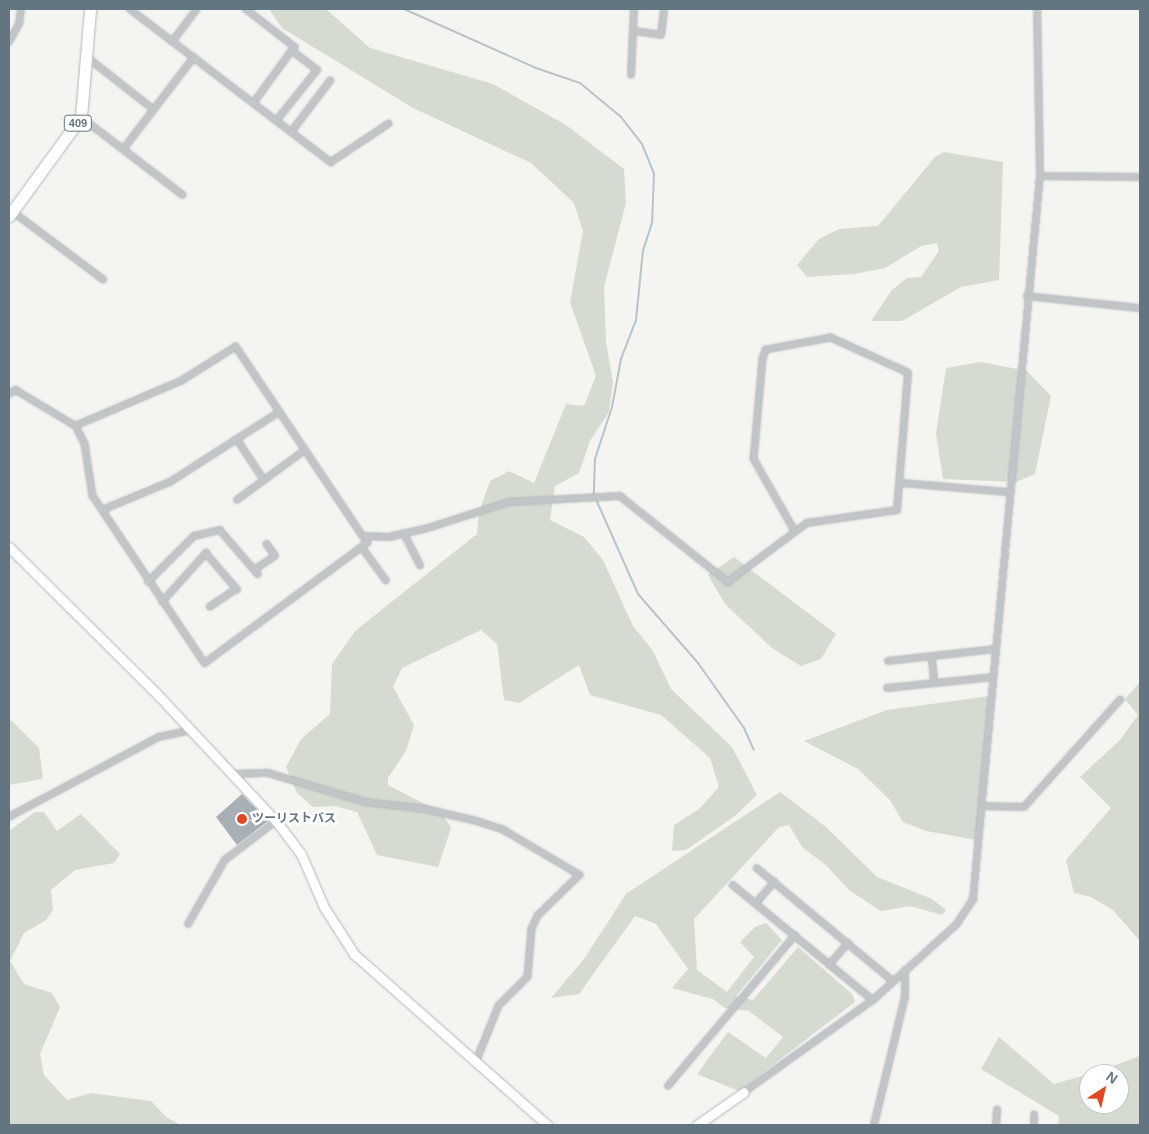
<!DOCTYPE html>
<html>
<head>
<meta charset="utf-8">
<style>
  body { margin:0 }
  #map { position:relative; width:1149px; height:1134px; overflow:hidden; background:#f4f4f0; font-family:Helvetica,"Noto Sans JP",sans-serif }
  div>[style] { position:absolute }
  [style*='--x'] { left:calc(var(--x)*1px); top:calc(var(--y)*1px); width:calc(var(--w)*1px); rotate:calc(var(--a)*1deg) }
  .green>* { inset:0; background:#d5dbd1 }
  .stream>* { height:2px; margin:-1px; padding:0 1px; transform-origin:1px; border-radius:1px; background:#b6c4c7 }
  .building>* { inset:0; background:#a8b0b5 }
  .roads { filter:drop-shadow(0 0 1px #b1b7bb) drop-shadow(0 0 1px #b1b7bb) }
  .street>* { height:5.5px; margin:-2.75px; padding:0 2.75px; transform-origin:2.75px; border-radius:2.75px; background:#c1c5c8 }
  .secondary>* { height:9px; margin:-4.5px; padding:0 4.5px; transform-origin:4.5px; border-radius:4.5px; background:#fff }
  .highway>* { height:11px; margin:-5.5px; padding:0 5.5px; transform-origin:5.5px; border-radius:5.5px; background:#fff }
  .dots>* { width:14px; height:14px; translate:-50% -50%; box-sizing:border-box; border:2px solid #fff; border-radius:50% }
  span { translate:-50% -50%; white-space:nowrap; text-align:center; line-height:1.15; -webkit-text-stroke:5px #fff; paint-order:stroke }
  .shield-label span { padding:1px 4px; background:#fff; border:1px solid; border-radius:4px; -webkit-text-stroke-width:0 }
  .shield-label { font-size:11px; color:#637581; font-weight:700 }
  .poi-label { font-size:12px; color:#637581; font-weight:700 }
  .left { translate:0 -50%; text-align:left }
  .frame { position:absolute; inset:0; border:10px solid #637581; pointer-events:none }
  .north { position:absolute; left:1079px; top:1064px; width:50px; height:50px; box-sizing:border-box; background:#fff; border:1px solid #c1c8cd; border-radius:50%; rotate:35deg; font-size:14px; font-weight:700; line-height:20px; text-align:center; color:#637581 }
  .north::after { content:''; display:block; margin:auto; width:18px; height:22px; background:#e14723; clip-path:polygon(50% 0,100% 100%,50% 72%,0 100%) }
</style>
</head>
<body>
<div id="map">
  <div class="green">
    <div style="clip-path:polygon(269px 9px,326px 9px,370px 48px,493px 84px,566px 125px,624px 169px,626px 203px,604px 287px,606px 342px,613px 382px,609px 412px,590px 441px,579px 473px,555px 486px,550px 520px,584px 537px,603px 560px,633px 626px,653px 651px,671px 689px,732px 747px,757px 795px,735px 816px,686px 850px,672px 851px,674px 825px,699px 809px,719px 787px,710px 758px,661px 715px,590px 695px,579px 665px,519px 703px,504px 700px,497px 644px,481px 630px,402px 668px,393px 687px,414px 725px,406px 751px,388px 778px,388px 785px,442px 813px,451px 828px,438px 867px,377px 855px,357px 812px,335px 806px,313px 807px,297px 793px,286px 767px,301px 739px,330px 714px,332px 664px,355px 631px,477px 534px,479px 512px,490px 481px,509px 471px,534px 483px,566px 404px,584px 406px,596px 376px,570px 302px,583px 231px,574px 203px,531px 163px,413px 108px,282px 28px)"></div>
    <div style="clip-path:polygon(944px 152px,1003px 162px,999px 280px,961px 287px,902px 321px,871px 321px,892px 290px,907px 278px,921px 277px,939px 251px,937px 243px,921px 246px,885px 268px,854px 274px,807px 277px,797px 265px,819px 239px,839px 229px,878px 226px,935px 157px)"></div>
    <div style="clip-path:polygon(981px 362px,1027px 371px,1051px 396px,1035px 474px,1016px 482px,943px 479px,936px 433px,946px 368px)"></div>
    <div style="clip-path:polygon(734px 557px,836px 634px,821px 659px,801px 666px,773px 649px,725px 604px,708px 575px)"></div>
    <div style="clip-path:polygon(1140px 682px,1140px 941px,1113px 910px,1091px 897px,1074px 893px,1066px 860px,1111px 808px,1080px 777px,1120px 740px,1138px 715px,1125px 699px)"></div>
    <div style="clip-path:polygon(990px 696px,977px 840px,926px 831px,903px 822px,890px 800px,858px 769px,804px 741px,887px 710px)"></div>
    <div style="clip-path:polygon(9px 718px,39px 748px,43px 779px,9px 785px)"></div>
    <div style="clip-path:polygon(780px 792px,826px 827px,877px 877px,932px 899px,946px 910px,942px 915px,910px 906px,881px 911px,850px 891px,827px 866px,802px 847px,789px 825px,779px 827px,694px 919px,697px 970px,727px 992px,754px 957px,740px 942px,755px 927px,766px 923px,782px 940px,736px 996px,753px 1000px,798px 947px,852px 994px,855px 1002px,739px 1091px,697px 1074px,728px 1032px,766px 1058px,783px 1037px,749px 1011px,725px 1008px,713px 999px,672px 988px,688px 969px,656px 924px,635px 916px,579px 994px,551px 998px,584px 959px,626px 894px)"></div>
    <div style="clip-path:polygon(35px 812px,44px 812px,57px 831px,81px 814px,120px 854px,114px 863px,75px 870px,51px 890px,53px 910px,46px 920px,24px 933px,10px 961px,24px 984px,52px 993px,60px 1007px,40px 1054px,44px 1075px,67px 1100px,91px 1093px,151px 1101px,166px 1117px,181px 1125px,12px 1125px,9px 1122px,9px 831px)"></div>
    <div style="clip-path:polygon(999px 1037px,1054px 1084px,1089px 1074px,1089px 1104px,1119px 1104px,1119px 1074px,1091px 1074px,1140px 1056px,1140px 1125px,1058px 1125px,1059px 1116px,981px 1069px)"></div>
  </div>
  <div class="stream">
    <div style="--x:404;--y:9;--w:145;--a:24.1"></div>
    <div style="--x:536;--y:68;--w:46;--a:18.8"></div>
    <div style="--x:580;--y:83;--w:53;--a:39.7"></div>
    <div style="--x:621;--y:117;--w:34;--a:52"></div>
    <div style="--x:642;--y:144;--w:32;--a:68"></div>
    <div style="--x:654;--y:174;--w:49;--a:92.3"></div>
    <div style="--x:652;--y:223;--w:28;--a:108"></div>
    <div style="--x:643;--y:250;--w:70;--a:95.7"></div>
    <div style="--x:636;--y:320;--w:42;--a:111"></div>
    <div style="--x:621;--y:359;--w:49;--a:100.6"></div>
    <div style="--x:612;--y:407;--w:55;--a:108.1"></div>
    <div style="--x:595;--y:459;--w:36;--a:92"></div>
    <div style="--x:594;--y:495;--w:108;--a:66"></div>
    <div style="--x:638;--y:594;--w:91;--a:49"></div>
    <div style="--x:698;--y:663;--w:80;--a:54.7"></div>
    <div style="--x:744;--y:728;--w:24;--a:66"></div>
  </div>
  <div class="building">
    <div style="clip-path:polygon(242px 794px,268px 821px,237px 845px,216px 817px)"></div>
  </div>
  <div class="roads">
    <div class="street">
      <div style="--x:130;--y:9;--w:253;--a:37.3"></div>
      <div style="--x:331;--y:162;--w:69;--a:-33.7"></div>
      <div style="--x:246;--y:9;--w:62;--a:37.8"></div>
      <div style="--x:295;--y:47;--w:69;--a:126.2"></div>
      <div style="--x:634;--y:31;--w:27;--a:8"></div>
      <div style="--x:661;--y:35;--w:26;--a:-83"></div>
      <div style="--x:9;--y:42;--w:21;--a:-61"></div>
      <div style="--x:19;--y:24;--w:15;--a:-82"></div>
      <div style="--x:172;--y:42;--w:41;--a:-52.9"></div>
      <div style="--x:87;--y:57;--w:84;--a:38.2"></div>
      <div style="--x:631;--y:75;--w:66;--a:-87.4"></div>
      <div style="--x:81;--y:117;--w:128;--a:37.4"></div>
      <div style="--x:277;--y:120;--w:64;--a:-51.3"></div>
      <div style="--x:317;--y:70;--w:31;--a:-143"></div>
      <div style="--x:292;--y:131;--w:63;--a:-52.8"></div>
      <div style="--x:125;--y:147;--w:113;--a:-52.5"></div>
      <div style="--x:1040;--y:176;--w:100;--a:0.6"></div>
      <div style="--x:12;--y:211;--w:114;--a:36.8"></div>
      <div style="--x:1027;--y:296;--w:114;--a:6.1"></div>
      <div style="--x:9;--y:394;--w:8;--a:-30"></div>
      <div style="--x:16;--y:390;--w:70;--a:31"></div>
      <div style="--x:76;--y:426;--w:20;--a:63"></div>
      <div style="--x:85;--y:444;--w:53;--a:81.3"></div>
      <div style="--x:93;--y:496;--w:201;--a:56.2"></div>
      <div style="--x:205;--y:663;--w:202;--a:-36.5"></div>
      <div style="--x:367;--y:543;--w:236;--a:-123.8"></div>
      <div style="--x:236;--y:347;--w:64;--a:147.8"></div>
      <div style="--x:182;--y:381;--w:115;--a:157"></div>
      <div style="--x:237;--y:439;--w:49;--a:56.6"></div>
      <div style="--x:902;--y:483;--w:106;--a:4.9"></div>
      <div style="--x:237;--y:500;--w:84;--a:-36.3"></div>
      <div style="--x:102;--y:510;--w:74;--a:-22.4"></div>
      <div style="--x:170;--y:482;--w:130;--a:-32.7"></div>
      <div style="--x:404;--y:533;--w:36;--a:63"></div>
      <div style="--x:363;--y:536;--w:26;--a:2"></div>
      <div style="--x:389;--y:537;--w:37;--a:-13"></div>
      <div style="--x:425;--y:529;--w:88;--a:-17.8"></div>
      <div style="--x:509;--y:502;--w:111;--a:-3.1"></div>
      <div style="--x:620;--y:496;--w:138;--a:38.5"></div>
      <div style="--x:728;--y:582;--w:99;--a:-36.8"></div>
      <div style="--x:807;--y:523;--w:91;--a:-8.2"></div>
      <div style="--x:897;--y:510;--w:137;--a:-85.4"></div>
      <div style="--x:908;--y:373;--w:85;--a:-155.6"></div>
      <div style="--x:831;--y:338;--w:66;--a:169.5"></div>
      <div style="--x:766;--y:350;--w:9;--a:108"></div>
      <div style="--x:763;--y:359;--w:100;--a:95.1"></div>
      <div style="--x:754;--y:459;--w:83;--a:60.3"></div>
      <div style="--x:362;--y:547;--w:41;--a:54"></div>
      <div style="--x:254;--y:570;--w:25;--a:-34"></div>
      <div style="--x:275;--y:556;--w:14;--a:-126"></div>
      <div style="--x:148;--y:582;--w:65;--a:-45"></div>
      <div style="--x:194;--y:536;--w:27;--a:-13"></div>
      <div style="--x:220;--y:530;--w:58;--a:49.2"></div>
      <div style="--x:162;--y:602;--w:66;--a:-48.1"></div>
      <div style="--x:206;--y:553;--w:48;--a:49.3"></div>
      <div style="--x:237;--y:589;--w:32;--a:146"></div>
      <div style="--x:932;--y:656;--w:27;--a:84"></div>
      <div style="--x:888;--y:661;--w:108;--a:-6.4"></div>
      <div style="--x:887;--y:688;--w:107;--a:-5.9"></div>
      <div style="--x:234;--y:774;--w:34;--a:-2"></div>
      <div style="--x:268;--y:773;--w:101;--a:16.6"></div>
      <div style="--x:365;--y:802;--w:61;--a:6.5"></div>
      <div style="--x:426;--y:809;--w:52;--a:13.2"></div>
      <div style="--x:477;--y:821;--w:28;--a:18"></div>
      <div style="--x:504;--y:830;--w:88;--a:30.6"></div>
      <div style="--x:580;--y:875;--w:59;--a:135.7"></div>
      <div style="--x:538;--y:916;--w:14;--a:115"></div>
      <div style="--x:532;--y:929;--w:48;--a:94.8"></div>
      <div style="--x:528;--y:977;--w:41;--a:135"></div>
      <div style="--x:499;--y:1006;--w:61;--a:112"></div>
      <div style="--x:982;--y:806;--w:42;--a:1.4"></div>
      <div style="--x:1024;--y:807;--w:144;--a:-48.1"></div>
      <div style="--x:9;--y:817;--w:170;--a:-28.1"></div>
      <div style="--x:159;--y:737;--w:34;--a:-12"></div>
      <div style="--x:757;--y:868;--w:177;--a:39.7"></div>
      <div style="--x:733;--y:885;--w:181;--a:39.4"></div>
      <div style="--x:756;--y:903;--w:28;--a:-49"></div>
      <div style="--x:188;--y:924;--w:74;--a:-60"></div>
      <div style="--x:225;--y:860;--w:64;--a:-37.4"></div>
      <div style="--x:829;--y:965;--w:29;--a:-49"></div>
      <div style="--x:668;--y:1086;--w:197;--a:-49.9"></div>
      <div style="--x:744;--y:1092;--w:158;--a:-35.5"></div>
      <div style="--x:873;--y:1000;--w:113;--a:-42.1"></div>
      <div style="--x:957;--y:924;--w:30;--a:-57"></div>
      <div style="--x:973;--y:899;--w:726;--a:-84.71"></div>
      <div style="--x:1040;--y:176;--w:167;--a:-91"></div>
      <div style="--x:874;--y:1125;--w:132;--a:-76.4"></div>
      <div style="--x:905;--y:997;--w:26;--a:-90"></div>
      <div style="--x:996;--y:1125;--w:15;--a:-86"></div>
      <div style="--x:1034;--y:1125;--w:10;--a:-90"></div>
    </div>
    <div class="secondary">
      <div style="--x:9;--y:547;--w:210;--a:44.8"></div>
      <div style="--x:158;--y:695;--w:173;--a:46.9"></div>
      <div style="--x:276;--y:821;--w:41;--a:52.9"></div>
      <div style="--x:301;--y:854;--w:58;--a:66.5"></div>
      <div style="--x:324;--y:907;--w:56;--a:57.4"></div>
      <div style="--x:354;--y:954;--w:258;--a:41.5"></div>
      <div style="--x:697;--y:1125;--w:57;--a:-35.1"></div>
    </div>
    <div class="highway">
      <div style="--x:9;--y:216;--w:122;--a:-54"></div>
      <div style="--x:81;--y:117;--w:108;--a:-85.2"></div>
    </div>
  </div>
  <div class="dots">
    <div style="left:242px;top:819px;background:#e14723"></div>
  </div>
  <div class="shield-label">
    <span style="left:78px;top:123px">409</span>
  </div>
  <div class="poi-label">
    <span class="left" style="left:252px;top:819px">ツーリストバス</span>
  </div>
  <div class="frame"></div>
  <div class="north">N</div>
</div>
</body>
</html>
